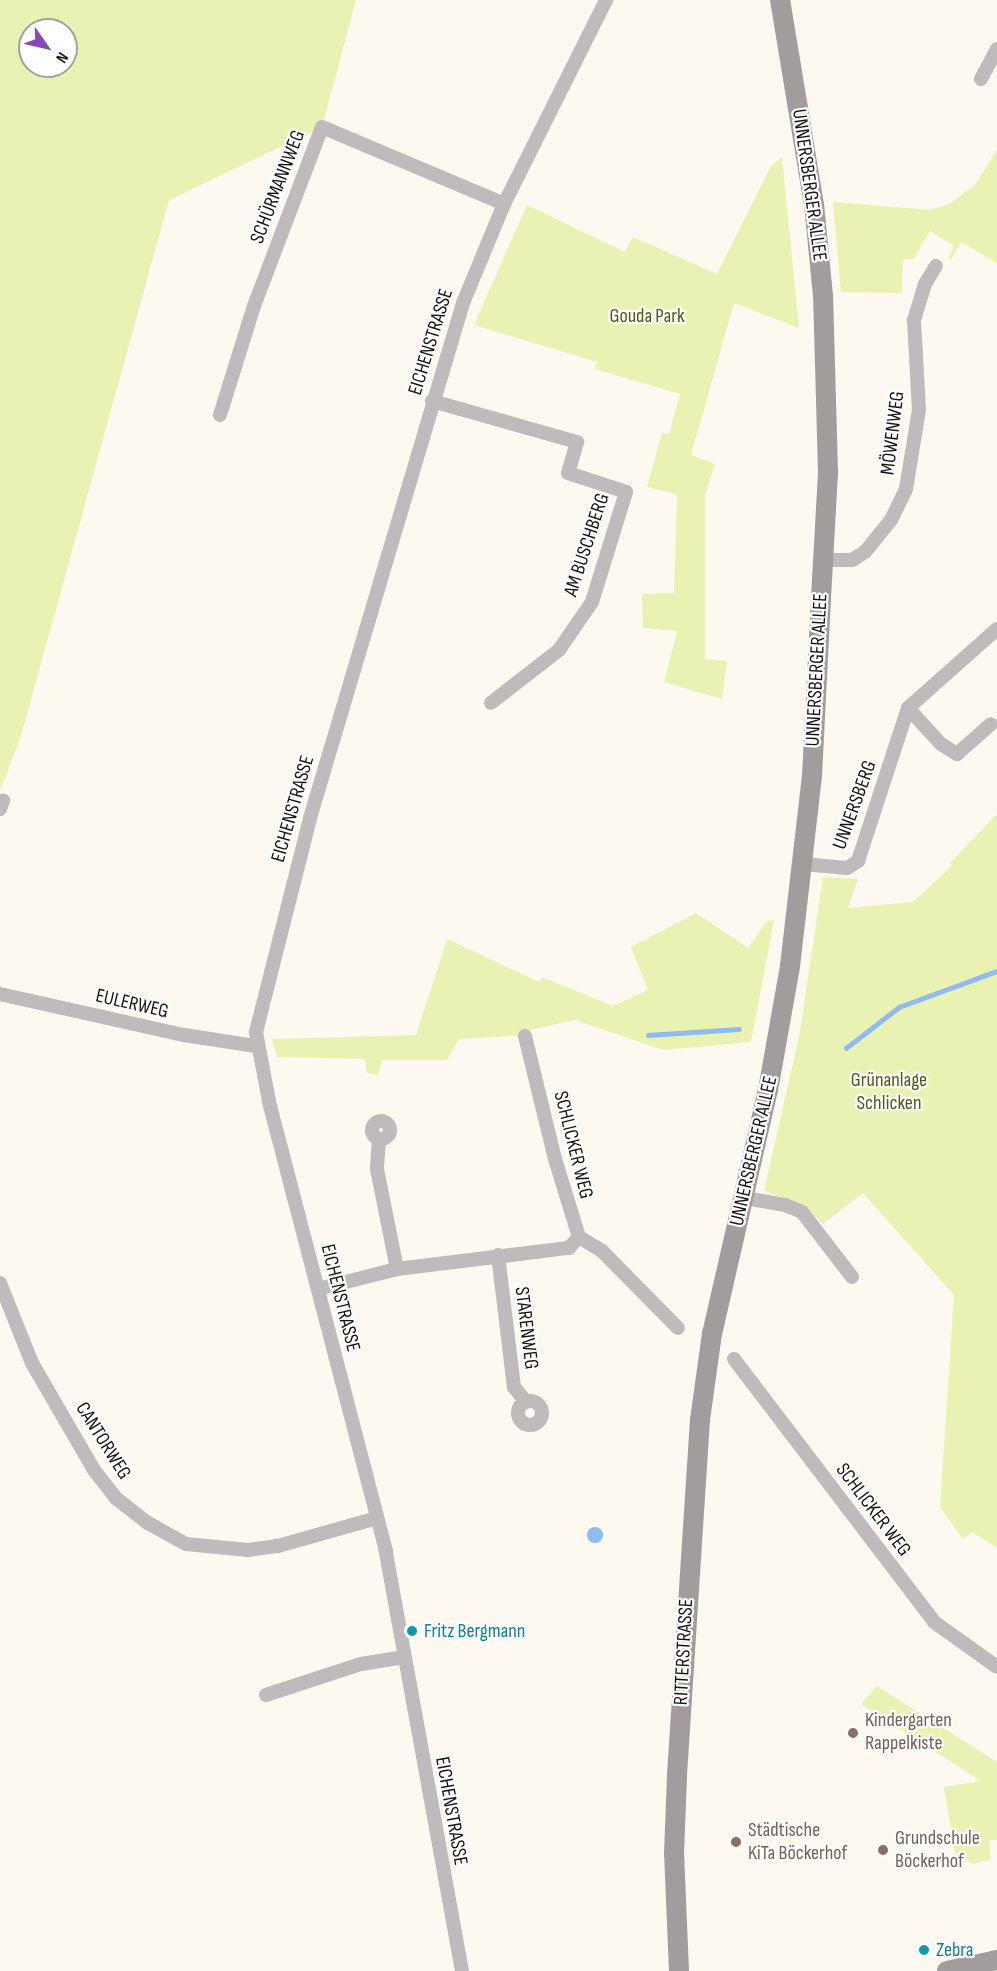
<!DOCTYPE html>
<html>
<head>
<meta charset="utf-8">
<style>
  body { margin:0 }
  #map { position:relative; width:997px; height:1971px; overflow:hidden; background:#fdf8f0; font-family:"Sofia Sans Condensed",sans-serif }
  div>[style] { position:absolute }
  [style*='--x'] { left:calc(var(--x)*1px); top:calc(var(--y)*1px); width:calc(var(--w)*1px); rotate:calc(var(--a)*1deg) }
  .green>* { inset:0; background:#eaf2b3 }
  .water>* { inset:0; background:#90baf2 }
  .round { border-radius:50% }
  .stream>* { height:4.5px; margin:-2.25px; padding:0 2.25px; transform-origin:2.25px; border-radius:2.25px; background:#90baf2 }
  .minor>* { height:14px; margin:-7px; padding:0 7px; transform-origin:7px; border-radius:7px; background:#bfbabb }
  .minor>.ring { margin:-7px; padding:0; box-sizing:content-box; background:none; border:14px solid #bfbabb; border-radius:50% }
  .secondary>* { height:20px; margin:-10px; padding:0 10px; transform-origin:10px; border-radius:10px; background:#a29c9d }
  .dots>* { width:16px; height:16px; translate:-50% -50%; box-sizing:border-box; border:3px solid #fff; border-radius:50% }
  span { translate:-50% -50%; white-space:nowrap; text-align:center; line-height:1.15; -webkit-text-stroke:4.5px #fff; paint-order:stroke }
  .street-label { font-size:20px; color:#141310 }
  .park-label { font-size:20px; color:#515714 }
  .culture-label { font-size:20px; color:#0d838f }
  .left { translate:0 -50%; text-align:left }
  .education-label { font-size:20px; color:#785e54 }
  .north { position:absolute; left:18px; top:18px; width:60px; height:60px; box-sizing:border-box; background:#fff; border:2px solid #a1a19f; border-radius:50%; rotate:124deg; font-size:16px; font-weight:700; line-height:24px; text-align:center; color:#141310 }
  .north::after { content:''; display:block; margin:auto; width:21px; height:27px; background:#8a46ba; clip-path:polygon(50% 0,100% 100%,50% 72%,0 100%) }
</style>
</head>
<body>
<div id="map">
  <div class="green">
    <div style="clip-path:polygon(evenodd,0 0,356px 0,322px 127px,169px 200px,21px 736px,0 791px,0 0,30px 30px,66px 30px,66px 66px,30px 66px,30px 30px)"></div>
    <div style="clip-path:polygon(997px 150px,997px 263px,961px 242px,951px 260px,948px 258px,954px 246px,930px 231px,914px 259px,903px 259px,902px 293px,841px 292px,833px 202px,931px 210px,949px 204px,974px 186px)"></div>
    <div style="clip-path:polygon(782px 157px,799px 328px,734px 303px,691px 455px,715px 464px,705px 495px,705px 659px,727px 661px,722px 699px,664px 682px,677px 631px,643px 628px,642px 594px,674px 593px,677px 494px,647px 487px,662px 433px,669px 434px,680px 394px,595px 369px,597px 362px,474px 325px,527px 205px,625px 252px,633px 237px,717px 274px,771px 166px)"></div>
    <div style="clip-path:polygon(997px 814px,997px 1548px,972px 1532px,963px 1539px,940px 1507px,954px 1295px,863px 1193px,823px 1224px,805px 1205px,764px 1191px,800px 1032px,823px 877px,858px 879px,848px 908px,913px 902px,952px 866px,950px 863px)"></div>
    <div style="clip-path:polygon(696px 913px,748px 948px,766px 922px,774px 920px,751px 1042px,663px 1050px,575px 1020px,530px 1030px,531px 1035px,459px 1039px,447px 1060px,382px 1060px,378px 1075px,367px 1073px,365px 1059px,277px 1057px,272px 1039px,416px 1035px,447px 939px,539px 982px,542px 977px,613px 1006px,648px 990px,631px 947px)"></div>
    <div style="clip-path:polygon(877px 1686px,997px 1762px,997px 1840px,989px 1840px,991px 1860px,973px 1864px,955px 1853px,944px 1787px,981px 1781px,861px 1704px)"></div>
  </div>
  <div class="water">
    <div class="round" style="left:587px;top:1527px;width:16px;height:16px"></div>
  </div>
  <div class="stream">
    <div style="--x:648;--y:1035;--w:91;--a:-3.8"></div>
    <div style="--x:846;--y:1048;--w:67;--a:-37.7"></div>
    <div style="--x:899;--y:1007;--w:104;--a:-20.2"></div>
  </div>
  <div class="minor">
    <div style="--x:981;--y:79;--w:34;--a:-62"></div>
    <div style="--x:432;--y:401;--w:151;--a:15.8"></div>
    <div style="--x:577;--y:442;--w:32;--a:106"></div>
    <div style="--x:568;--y:473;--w:61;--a:18.1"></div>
    <div style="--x:626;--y:492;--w:115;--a:107.2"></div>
    <div style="--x:592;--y:602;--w:58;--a:124.5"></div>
    <div style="--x:559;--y:650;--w:86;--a:142.1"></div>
    <div style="--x:220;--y:415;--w:114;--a:-72.7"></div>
    <div style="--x:254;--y:306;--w:191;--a:-69.2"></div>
    <div style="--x:322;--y:127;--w:198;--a:22.9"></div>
    <div style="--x:822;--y:560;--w:30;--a:0"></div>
    <div style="--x:852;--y:560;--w:15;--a:-32"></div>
    <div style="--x:865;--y:552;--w:41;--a:-50.9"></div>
    <div style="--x:891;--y:520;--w:34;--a:-64"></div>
    <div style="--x:906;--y:489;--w:80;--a:-80.7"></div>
    <div style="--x:919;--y:410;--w:90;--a:-93.2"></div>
    <div style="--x:914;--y:320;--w:38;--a:-73"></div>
    <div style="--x:925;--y:284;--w:21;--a:-59"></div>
    <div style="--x:908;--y:708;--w:49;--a:47.5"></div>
    <div style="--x:941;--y:744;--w:19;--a:32"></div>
    <div style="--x:957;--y:754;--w:45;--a:-41.4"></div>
    <div style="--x:0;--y:809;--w:9;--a:-69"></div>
    <div style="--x:803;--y:864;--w:44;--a:5.2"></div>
    <div style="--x:847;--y:868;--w:13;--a:-32"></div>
    <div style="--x:858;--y:861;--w:161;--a:-71.9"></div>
    <div style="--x:908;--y:708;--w:119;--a:-41.6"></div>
    <div style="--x:0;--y:994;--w:189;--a:12.6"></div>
    <div style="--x:184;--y:1035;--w:73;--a:8.7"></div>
    <div style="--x:525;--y:1036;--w:127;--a:76.3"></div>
    <div style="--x:555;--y:1159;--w:82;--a:72.9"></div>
    <div style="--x:579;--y:1237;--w:27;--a:31"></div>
    <div style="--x:602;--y:1251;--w:108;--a:45.4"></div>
    <div class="ring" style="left:372px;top:1121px;width:4px;height:4px"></div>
    <div style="--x:379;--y:1139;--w:30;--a:94"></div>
    <div style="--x:377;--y:1169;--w:102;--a:78.7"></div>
    <div style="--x:745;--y:1198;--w:41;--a:9.9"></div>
    <div style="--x:785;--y:1205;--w:18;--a:22"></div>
    <div style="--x:802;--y:1212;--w:82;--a:52.4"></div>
    <div style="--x:498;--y:1255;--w:133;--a:83.1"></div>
    <div style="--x:514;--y:1387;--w:19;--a:51"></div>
    <div style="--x:0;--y:1283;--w:86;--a:68.2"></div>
    <div style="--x:32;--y:1363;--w:124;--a:59.9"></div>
    <div style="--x:94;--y:1470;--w:37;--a:52"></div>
    <div style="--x:117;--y:1499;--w:39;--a:38"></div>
    <div style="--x:148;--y:1523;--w:43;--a:28.9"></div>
    <div style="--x:186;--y:1544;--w:62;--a:5.5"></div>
    <div style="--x:248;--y:1550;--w:30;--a:-8"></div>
    <div style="--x:278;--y:1546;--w:103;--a:-15.8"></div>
    <div style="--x:318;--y:1289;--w:81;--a:-14.2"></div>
    <div style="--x:397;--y:1269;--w:173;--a:-7"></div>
    <div style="--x:569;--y:1248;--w:15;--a:-48"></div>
    <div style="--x:734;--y:1359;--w:330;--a:52.7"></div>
    <div style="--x:934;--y:1622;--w:77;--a:35.5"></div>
    <div class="ring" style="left:518px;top:1401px;width:10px;height:10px"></div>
    <div style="--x:266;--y:1695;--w:100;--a:-18.1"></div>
    <div style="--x:361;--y:1664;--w:44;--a:-9.2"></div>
    <div style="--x:462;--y:1971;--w:427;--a:-100.3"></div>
    <div style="--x:386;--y:1551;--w:465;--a:-104.6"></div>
    <div style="--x:269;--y:1101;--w:70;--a:-100.7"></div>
    <div style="--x:256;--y:1032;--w:221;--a:-75.8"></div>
    <div style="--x:310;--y:818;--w:537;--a:-73.45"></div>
    <div style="--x:463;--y:303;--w:107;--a:-67.5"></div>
    <div style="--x:504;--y:204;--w:228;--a:-63.4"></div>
  </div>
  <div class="secondary">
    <div style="--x:679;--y:1971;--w:117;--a:-92.4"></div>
    <div style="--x:674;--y:1854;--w:79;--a:-87.8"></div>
    <div style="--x:677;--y:1775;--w:356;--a:-86.3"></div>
    <div style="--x:700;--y:1420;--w:87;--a:-82.1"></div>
    <div style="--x:712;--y:1334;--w:250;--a:-77.1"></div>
    <div style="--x:768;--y:1090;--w:126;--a:-79.9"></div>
    <div style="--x:790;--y:966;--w:191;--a:-83.4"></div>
    <div style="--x:812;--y:776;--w:178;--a:-87.1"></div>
    <div style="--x:821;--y:598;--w:126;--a:-86.8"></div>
    <div style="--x:828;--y:472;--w:176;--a:-91.6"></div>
    <div style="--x:823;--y:296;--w:91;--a:-95.6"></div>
    <div style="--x:814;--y:205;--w:208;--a:-99.4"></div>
    <div style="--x:947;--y:1971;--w:51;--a:-12.4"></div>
  </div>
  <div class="dots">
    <div style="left:412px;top:1631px;background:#0f9aa8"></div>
    <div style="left:853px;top:1733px;background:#8d6e63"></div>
    <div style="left:736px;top:1842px;background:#8d6e63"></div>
    <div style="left:883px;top:1850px;background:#8d6e63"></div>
    <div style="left:924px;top:1950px;background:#0f9aa8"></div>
  </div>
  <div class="street-label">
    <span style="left:809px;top:185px;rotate:82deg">UNNERSBERGER ALLEE</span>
    <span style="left:278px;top:187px;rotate:-69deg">SCHÜRMANNWEG</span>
    <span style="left:431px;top:342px;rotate:-73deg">EICHENSTRASSE</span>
    <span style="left:893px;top:433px;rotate:-83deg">MÖWENWEG</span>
    <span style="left:587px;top:545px;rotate:-72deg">AM BUSCHBERG</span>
    <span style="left:817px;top:670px;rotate:-87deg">UNNERSBERGER ALLEE</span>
    <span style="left:855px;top:805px;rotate:-70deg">UNNERSBERG</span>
    <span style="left:293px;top:809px;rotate:-74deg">EICHENSTRASSE</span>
    <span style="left:132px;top:1004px;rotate:13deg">EULERWEG</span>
    <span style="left:573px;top:1145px;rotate:76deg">SCHLICKER WEG</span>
    <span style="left:754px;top:1151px;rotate:-77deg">UNNERSBERGER ALLEE</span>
    <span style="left:340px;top:1298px;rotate:76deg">EICHENSTRASSE</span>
    <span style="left:526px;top:1328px;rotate:83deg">STARENWEG</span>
    <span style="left:103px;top:1441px;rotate:58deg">CANTORWEG</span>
    <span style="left:873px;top:1510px;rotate:53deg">SCHLICKER WEG</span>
    <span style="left:684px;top:1652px;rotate:-87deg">RITTERSTRASSE</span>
    <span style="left:451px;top:1811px;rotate:80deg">EICHENSTRASSE</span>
  </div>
  <div class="park-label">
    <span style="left:647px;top:316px">Gouda Park</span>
    <span style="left:889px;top:1092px">Grünanlage<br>Schlicken</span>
  </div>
  <div class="culture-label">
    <span class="left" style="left:424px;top:1631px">Fritz Bergmann</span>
    <span class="left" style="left:936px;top:1950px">Zebra</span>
  </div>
  <div class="education-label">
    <span class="left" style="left:865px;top:1732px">Kindergarten<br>Rappelkiste</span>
    <span class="left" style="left:748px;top:1842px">Städtische<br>KiTa Böckerhof</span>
    <span class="left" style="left:895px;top:1850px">Grundschule<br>Böckerhof</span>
  </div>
  <div class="north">N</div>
</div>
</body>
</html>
